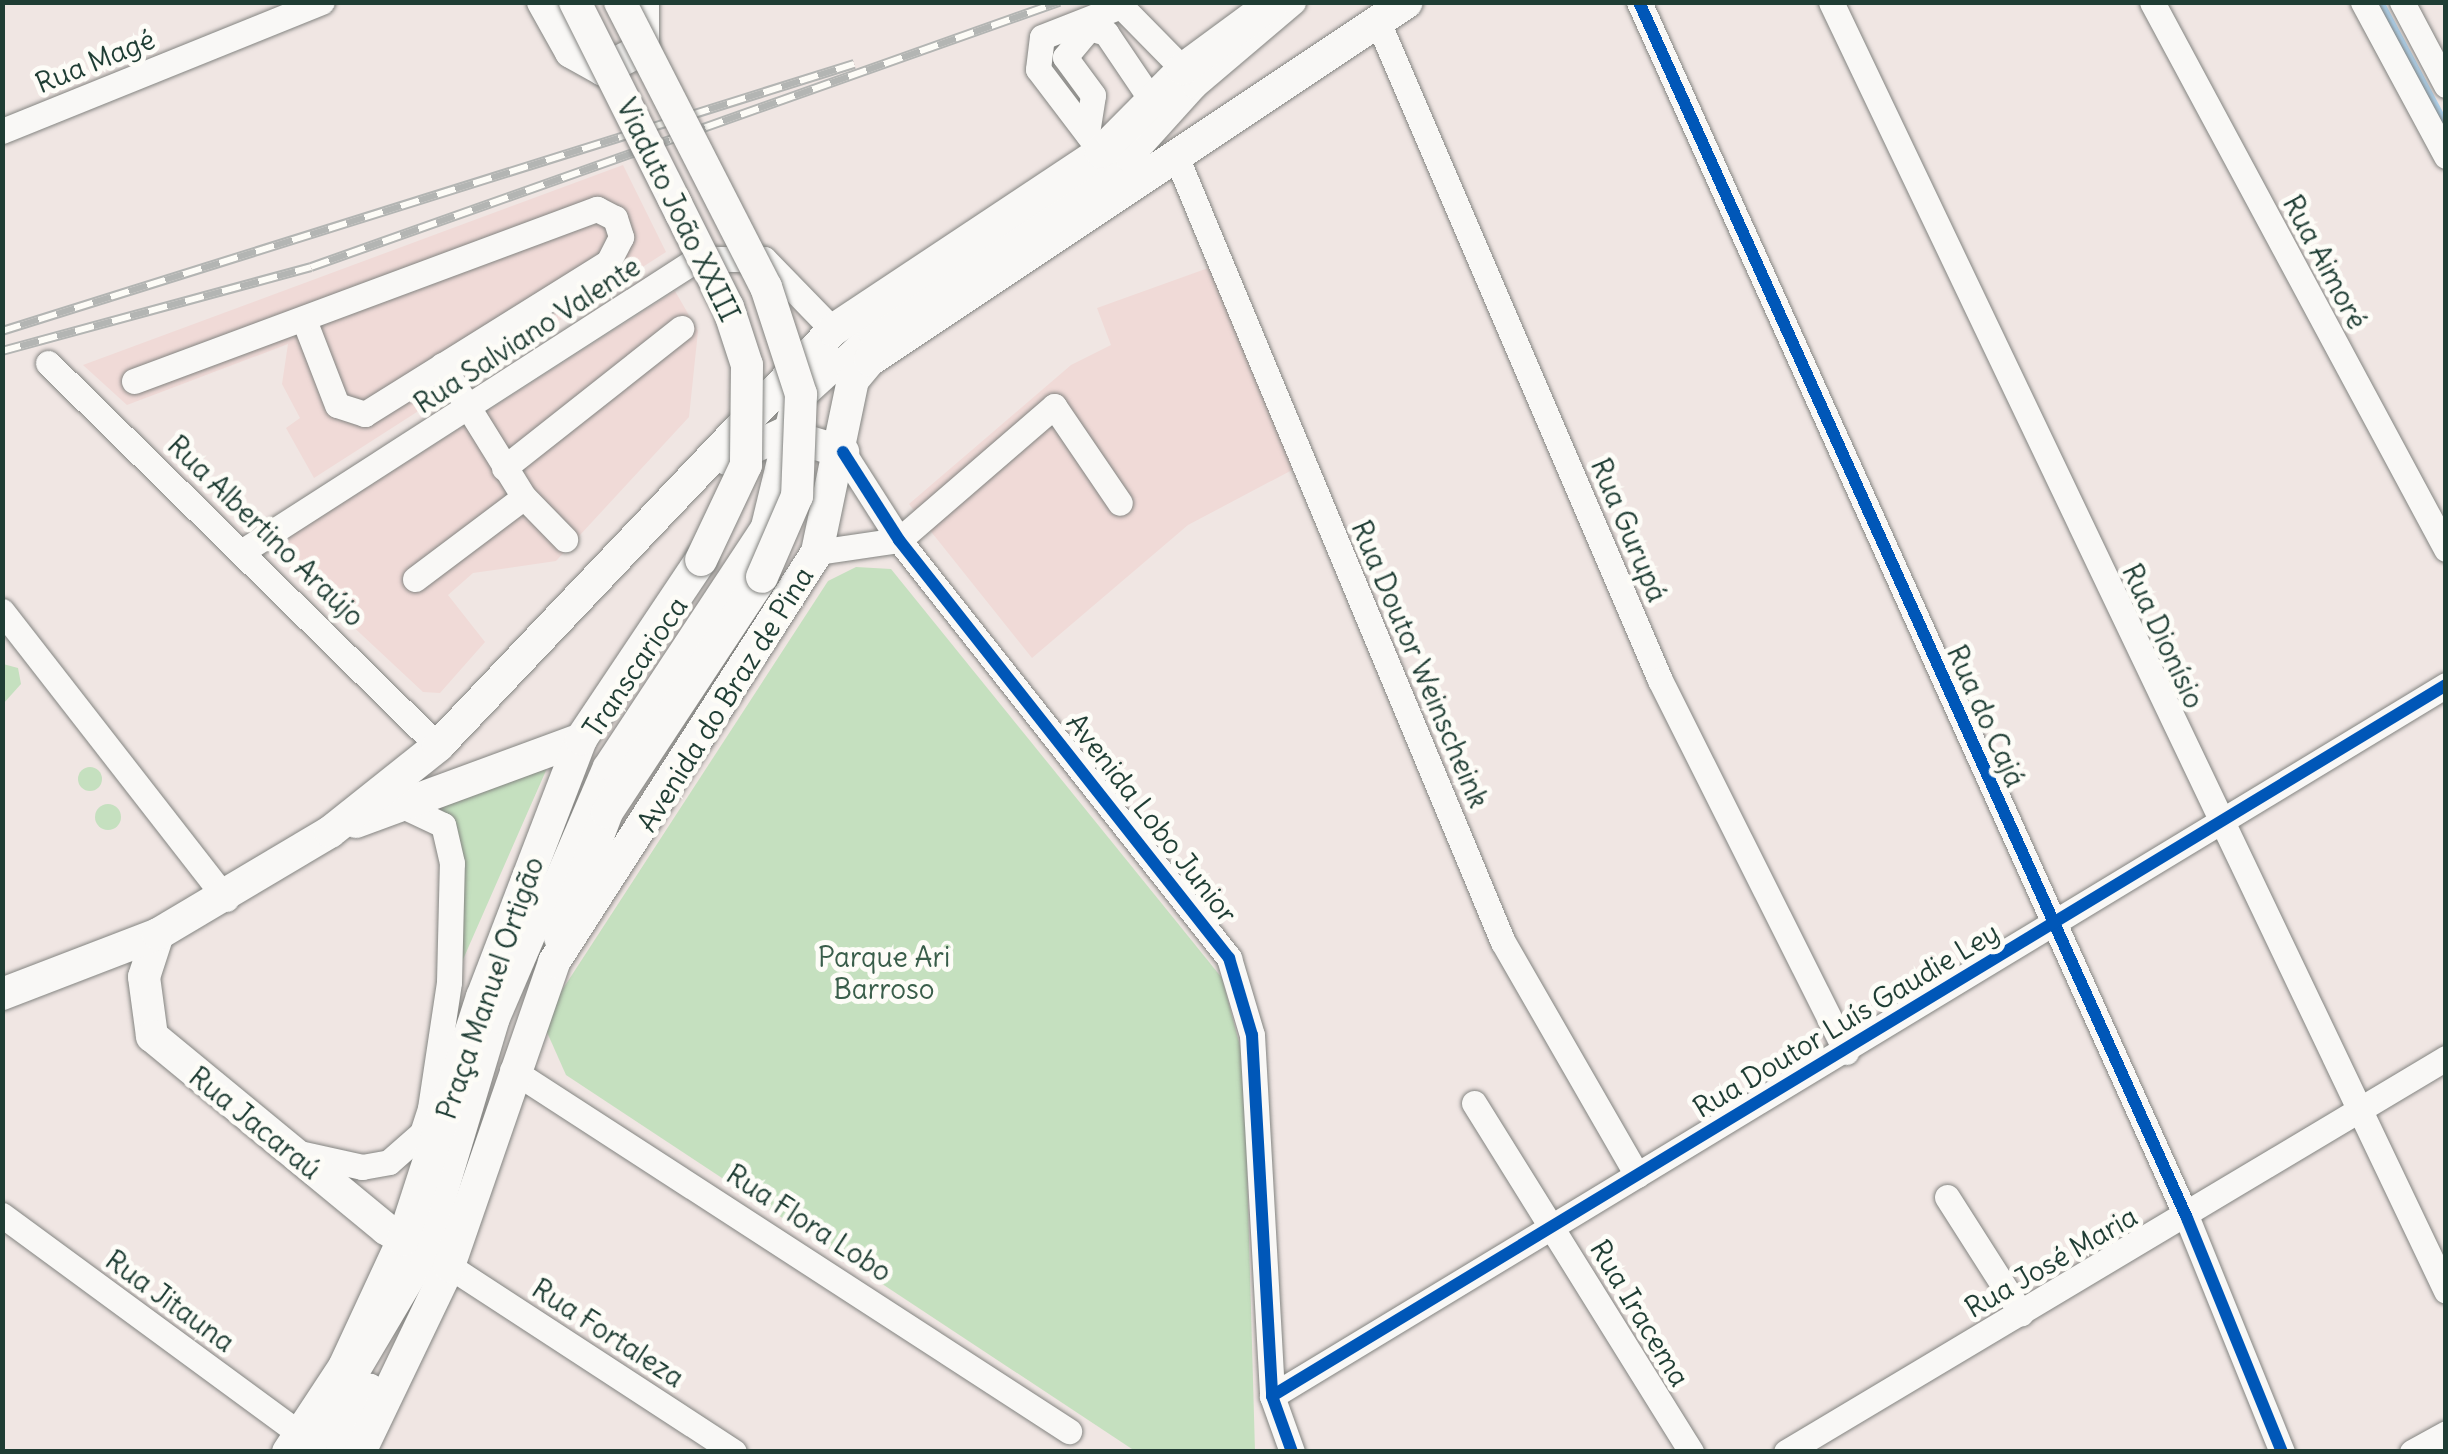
<!DOCTYPE html>
<html>
<head>
<meta charset="utf-8">
<style>
  body { margin:0 }
  #map { position:relative; width:2448px; height:1454px; overflow:hidden; background:#f0e6e3; font-family:Delius,sans-serif }
  div>[style] { position:absolute }
  [style*='--x'] { left:calc(var(--x)*1px); top:calc(var(--y)*1px); width:calc(var(--w)*1px); rotate:calc(var(--a)*1deg) }
  .built>* { inset:0; background:#f0dad7 }
  .green>* { inset:0; background:#c5e0bf }
  .round { border-radius:50% }
  .stream>* { height:6px; margin:-3px; padding:0 3px; transform-origin:3px; border-radius:3px; background:#aed2ed }
  .roads { filter:drop-shadow(0 0 2px #838481) drop-shadow(0 0 2px #838481) }
  .minor>* { height:25px; margin:-12.5px; padding:0 12.5px; transform-origin:12.5px; border-radius:12.5px; background:#f9f8f6 }
  .major>* { height:32px; margin:-16px; padding:0 16px; transform-origin:16px; border-radius:16px; background:#f9f8f6 }
  .rail>* { height:10px; margin-top:-5px; transform-origin:0; background:repeating-linear-gradient(90deg,#fdfcf7 0 19px,#b3b5b3 0 38px); box-sizing:border-box; border-block:2px solid #b3b5b3 }
  .bridges { filter:drop-shadow(0 0 2px #838481) drop-shadow(0 0 2px #838481) }
  .major-bridge>* { height:32px; margin:-16px; padding:0 16px; transform-origin:16px; border-radius:16px; background:#f9f8f6 }
  .cycleway>* { height:12px; margin:-6px; padding:0 6px; transform-origin:6px; border-radius:6px; background:#0057b8 }
  span { translate:-50% -50%; white-space:nowrap; text-align:center; line-height:1.15; -webkit-text-stroke:10px #fdfcf7; paint-order:stroke }
  .street-label { font-size:28px; color:#1f3d34 }
  .park-label { font-size:28px; color:#395d4a }
  .frame { position:absolute; inset:0; border:5px solid #1f3d34; pointer-events:none }
</style>
</head>
<body>
<div id="map">
  <div class="built">
    <div style="clip-path:polygon(623px 165px,666px 252px,314px 478px,286px 428px,300px 418px,282px 384px,288px 344px,127px 405px,83px 365px)"></div>
    <div style="clip-path:polygon(1211px 267px,1294px 469px,1188px 525px,1032px 658px,909px 504px,1071px 365px,1111px 345px,1097px 308px)"></div>
    <div style="clip-path:polygon(675px 291px,698px 331px,689px 417px,556px 561px,473px 573px,448px 595px,485px 642px,440px 693px,423px 692px,285px 563px,289px 537px)"></div>
  </div>
  <div class="green">
    <div style="clip-path:polygon(856px 567px,891px 569px,1222px 978px,1244px 1061px,1255px 1451px,1135px 1451px,566px 1075px,542px 1021px,828px 581px)"></div>
    <div style="clip-path:polygon(3px 664px,18px 668px,21px 684px,3px 704px)"></div>
    <div style="clip-path:polygon(548px 766px,454px 980px,455px 828px,433px 800px)"></div>
    <div class="round" style="left:78px;top:767px;width:24px;height:24px"></div>
    <div class="round" style="left:95px;top:804px;width:26px;height:26px"></div>
  </div>
  <div class="stream">
    <div style="--x:2381;--y:2;--w:138;--a:62"></div>
  </div>
  <div class="roads">
    <div class="minor">
      <div style="--x:1639;--y:2;--w:1334;--a:65.74"></div>
      <div style="--x:2187;--y:1218;--w:253;--a:67.9"></div>
      <div style="--x:1831;--y:2;--w:1428;--a:64.49"></div>
      <div style="--x:2152;--y:2;--w:621;--a:61.74"></div>
      <div style="--x:2363;--y:2;--w:175;--a:61.7"></div>
      <div style="--x:2402;--y:2;--w:94;--a:62.1"></div>
      <div style="--x:1378;--y:22;--w:716;--a:66.8"></div>
      <div style="--x:1660;--y:680;--w:416;--a:63.4"></div>
      <div style="--x:2;--y:131;--w:345;--a:-22"></div>
      <div style="--x:1087;--y:133;--w:38;--a:-81"></div>
      <div style="--x:1093;--y:95;--w:47;--a:-126.4"></div>
      <div style="--x:1065;--y:57;--w:38;--a:-50"></div>
      <div style="--x:1089;--y:28;--w:18;--a:16"></div>
      <div style="--x:1106;--y:33;--w:82;--a:55.9"></div>
      <div style="--x:1101;--y:152;--w:104;--a:-127.2"></div>
      <div style="--x:1038;--y:69;--w:32;--a:-83"></div>
      <div style="--x:1042;--y:37;--w:85;--a:-21.4"></div>
      <div style="--x:1121;--y:6;--w:88;--a:45.5"></div>
      <div style="--x:1178;--y:161;--w:846;--a:67.41"></div>
      <div style="--x:1503;--y:942;--w:269;--a:60.1"></div>
      <div style="--x:48;--y:363;--w:547;--a:44.48"></div>
      <div style="--x:442;--y:365;--w:155;--a:58.2"></div>
      <div style="--x:524;--y:497;--w:59;--a:45.7"></div>
      <div style="--x:134;--y:381;--w:494;--a:-20.4"></div>
      <div style="--x:597;--y:209;--w:20;--a:27"></div>
      <div style="--x:615;--y:218;--w:20;--a:72"></div>
      <div style="--x:621;--y:237;--w:28;--a:117"></div>
      <div style="--x:608;--y:262;--w:287;--a:148"></div>
      <div style="--x:365;--y:414;--w:29;--a:-162"></div>
      <div style="--x:337;--y:405;--w:86;--a:-111.2"></div>
      <div style="--x:843;--y:452;--w:104;--a:57.5"></div>
      <div style="--x:899;--y:540;--w:533;--a:51.71"></div>
      <div style="--x:1229;--y:958;--w:80;--a:73.4"></div>
      <div style="--x:1252;--y:1035;--w:362;--a:86.8"></div>
      <div style="--x:1272;--y:1396;--w:59;--a:70.3"></div>
      <div style="--x:504;--y:468;--w:226;--a:-38.3"></div>
      <div style="--x:899;--y:540;--w:205;--a:-40.8"></div>
      <div style="--x:1054;--y:406;--w:117;--a:55.8"></div>
      <div style="--x:246;--y:549;--w:536;--a:-32.74"></div>
      <div style="--x:697;--y:259;--w:67;--a:0"></div>
      <div style="--x:764;--y:259;--w:99;--a:45.8"></div>
      <div style="--x:817;--y:552;--w:83;--a:-8.3"></div>
      <div style="--x:415;--y:579;--w:136;--a:-37"></div>
      <div style="--x:2;--y:611;--w:365;--a:52.1"></div>
      <div style="--x:512;--y:1070;--w:664;--a:32.95"></div>
      <div style="--x:1474;--y:1103;--w:411;--a:58.1"></div>
      <div style="--x:299;--y:1153;--w:65;--a:12.5"></div>
      <div style="--x:362;--y:1167;--w:27;--a:-10"></div>
      <div style="--x:389;--y:1162;--w:44;--a:-41.3"></div>
      <div style="--x:422;--y:1133;--w:26;--a:-72"></div>
      <div style="--x:430;--y:1108;--w:127;--a:-81.4"></div>
      <div style="--x:449;--y:982;--w:119;--a:-88.6"></div>
      <div style="--x:452;--y:863;--w:39;--a:-103"></div>
      <div style="--x:443;--y:825;--w:44;--a:-154.6"></div>
      <div style="--x:1947;--y:1197;--w:138;--a:57.5"></div>
      <div style="--x:2;--y:1215;--w:372;--a:36.3"></div>
      <div style="--x:449;--y:1266;--w:340;--a:33.1"></div>
      <div style="--x:1272;--y:1396;--w:1373;--a:-31.2"></div>
      <div style="--x:309;--y:1452;--w:230;--a:-59.4"></div>
      <div style="--x:426;--y:1254;--w:244;--a:-73.3"></div>
      <div style="--x:496;--y:1020;--w:276;--a:-66.8"></div>
      <div style="--x:605;--y:766;--w:287;--a:-56.6"></div>
      <div style="--x:763;--y:526;--w:123;--a:-76.4"></div>
      <div style="--x:792;--y:406;--w:107;--a:-42.3"></div>
      <div style="--x:871;--y:334;--w:311;--a:-34.3"></div>
      <div style="--x:1128;--y:159;--w:98;--a:-47.9"></div>
      <div style="--x:1194;--y:86;--w:130;--a:-40.3"></div>
      <div style="--x:337;--y:1452;--w:74;--a:-63.4"></div>
      <div style="--x:1786;--y:1452;--w:769;--a:-30.84"></div>
      <div style="--x:2412;--y:1452;--w:39;--a:-29"></div>
    </div>
    <div class="major">
      <div style="--x:543;--y:2;--w:57;--a:60.8"></div>
      <div style="--x:571;--y:52;--w:37;--a:29"></div>
      <div style="--x:603;--y:70;--w:45;--a:-27.7"></div>
      <div style="--x:643;--y:49;--w:47;--a:-90"></div>
      <div style="--x:727;--y:459;--w:61;--a:-24.1"></div>
      <div style="--x:783;--y:434;--w:63;--a:16.7"></div>
      <div style="--x:356;--y:822;--w:240;--a:-20.2"></div>
      <div style="--x:158;--y:934;--w:45;--a:108"></div>
      <div style="--x:144;--y:977;--w:60;--a:82.3"></div>
      <div style="--x:152;--y:1036;--w:303;--a:39.5"></div>
      <div style="--x:386;--y:1229;--w:73;--a:30.4"></div>
      <div style="--x:560;--y:938;--w:134;--a:-69.5"></div>
      <div style="--x:607;--y:812;--w:282;--a:-56.6"></div>
      <div style="--x:2;--y:994;--w:167;--a:-21"></div>
      <div style="--x:158;--y:934;--w:200;--a:-30.7"></div>
      <div style="--x:330;--y:832;--w:138;--a:-38.5"></div>
      <div style="--x:438;--y:746;--w:574;--a:-46.48"></div>
      <div style="--x:833;--y:330;--w:322;--a:-33.6"></div>
      <div style="--x:1101;--y:152;--w:117;--a:-45.3"></div>
      <div style="--x:1183;--y:69;--w:113;--a:-36.4"></div>
      <div style="--x:288;--y:1452;--w:102;--a:-56.6"></div>
      <div style="--x:344;--y:1367;--w:140;--a:-65.1"></div>
      <div style="--x:403;--y:1240;--w:256;--a:-72"></div>
      <div style="--x:482;--y:997;--w:276;--a:-69"></div>
      <div style="--x:581;--y:739;--w:216;--a:-56.2"></div>
      <div style="--x:360;--y:1452;--w:206;--a:-64.4"></div>
      <div style="--x:449;--y:1266;--w:322;--a:-70.9"></div>
      <div style="--x:554;--y:962;--w:487;--a:-57.3"></div>
      <div style="--x:817;--y:552;--w:176;--a:-78.2"></div>
      <div style="--x:853;--y:380;--w:26;--a:-50"></div>
      <div style="--x:870;--y:360;--w:645;--a:-33.69"></div>
    </div>
  </div>
  <div class="rail">
    <div style="--x:2;--y:331;--w:893;--a:-17.4"></div>
    <div style="--x:2;--y:351;--w:320;--a:-15.2"></div>
    <div style="--x:311;--y:267;--w:794;--a:-19.51"></div>
  </div>
  <div class="bridges">
    <div class="major-bridge">
      <div style="--x:575;--y:2;--w:341;--a:63.4"></div>
      <div style="--x:728;--y:307;--w:61;--a:71.9"></div>
      <div style="--x:747;--y:365;--w:100;--a:90.6"></div>
      <div style="--x:746;--y:465;--w:105;--a:115.3"></div>
      <div style="--x:620;--y:2;--w:320;--a:62.9"></div>
      <div style="--x:766;--y:287;--w:113;--a:71.9"></div>
      <div style="--x:801;--y:394;--w:102;--a:92.2"></div>
      <div style="--x:797;--y:496;--w:88;--a:113.4"></div>
    </div>
  </div>
  <div class="cycleway">
    <div style="--x:1639;--y:2;--w:1334;--a:65.74"></div>
    <div style="--x:2187;--y:1218;--w:253;--a:67.9"></div>
    <div style="--x:843;--y:452;--w:104;--a:57.5"></div>
    <div style="--x:899;--y:540;--w:533;--a:51.71"></div>
    <div style="--x:1229;--y:958;--w:80;--a:73.4"></div>
    <div style="--x:1252;--y:1035;--w:362;--a:86.8"></div>
    <div style="--x:1272;--y:1396;--w:59;--a:70.3"></div>
    <div style="--x:1272;--y:1396;--w:1373;--a:-31.2"></div>
  </div>
  <div class="street-label">
    <span style="left:95px;top:61px;rotate:-22deg">Rua Magé</span>
    <span style="left:678px;top:210px;rotate:64deg">Viaduto João XXIII</span>
    <span style="left:2325px;top:262px;rotate:62deg">Rua Aimoré</span>
    <span style="left:527px;top:335px;rotate:-33deg">Rua Salviano Valente</span>
    <span style="left:1629px;top:530px;rotate:67deg">Rua Gurupá</span>
    <span style="left:266px;top:531px;rotate:44deg">Rua Albertino Araújo</span>
    <span style="left:2163px;top:636px;rotate:65deg">Rua Dionísio</span>
    <span style="left:1420px;top:664px;rotate:67deg">Rua Doutor Weinscheink</span>
    <span style="left:635px;top:667px;rotate:-56deg">Transcarioca</span>
    <span style="left:725px;top:699px;rotate:-58deg">Avenida do Braz de Pina</span>
    <span style="left:1986px;top:716px;rotate:66deg">Rua do Cajá</span>
    <span style="left:1152px;top:818px;rotate:52deg">Avenida Lobo Junior</span>
    <span style="left:490px;top:988px;rotate:-71deg">Praça Manuel Ortigão</span>
    <span style="left:1846px;top:1020px;rotate:-31deg">Rua Doutor Luís Gaudie Ley</span>
    <span style="left:255px;top:1123px;rotate:39deg">Rua Jacaraú</span>
    <span style="left:809px;top:1223px;rotate:33deg">Rua Flora Lobo</span>
    <span style="left:2051px;top:1262px;rotate:-30deg">Rua José Maria</span>
    <span style="left:170px;top:1301px;rotate:36deg">Rua Jitauna</span>
    <span style="left:1640px;top:1313px;rotate:59deg">Rua Iracema</span>
    <span style="left:608px;top:1333px;rotate:33deg">Rua Fortaleza</span>
  </div>
  <div class="park-label">
    <span style="left:884px;top:973px">Parque Ari<br>Barroso</span>
  </div>
  <div class="frame"></div>
</div>
</body>
</html>
